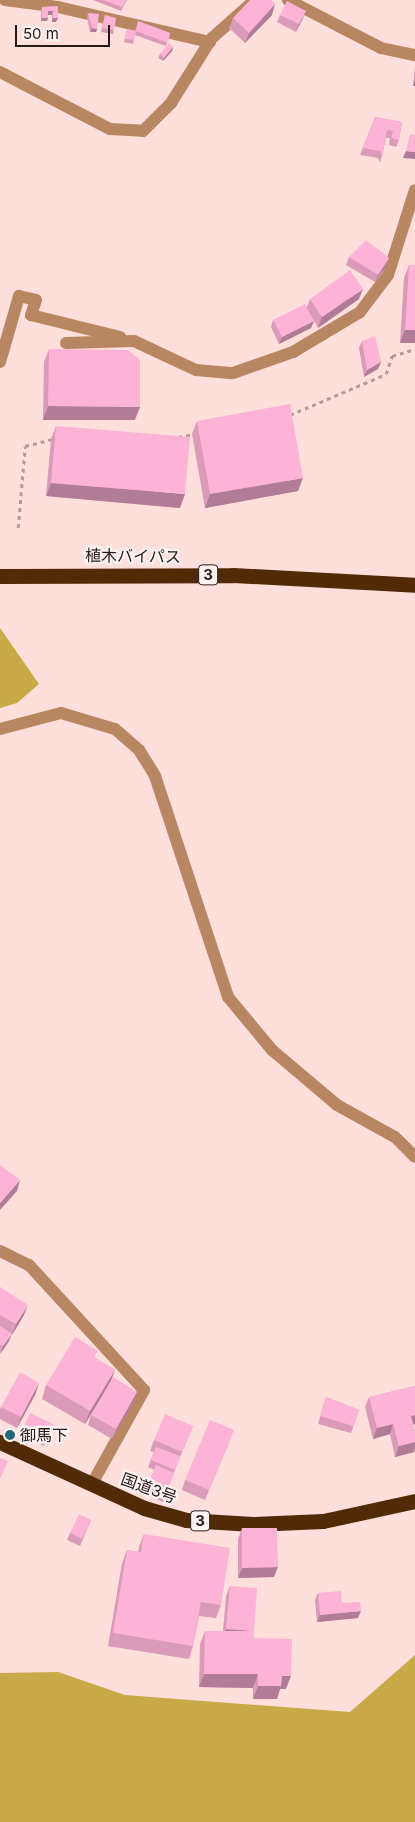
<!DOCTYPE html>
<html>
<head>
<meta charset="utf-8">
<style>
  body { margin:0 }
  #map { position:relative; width:415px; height:1822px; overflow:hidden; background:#ffdfdc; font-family:Inter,"Noto Sans JP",sans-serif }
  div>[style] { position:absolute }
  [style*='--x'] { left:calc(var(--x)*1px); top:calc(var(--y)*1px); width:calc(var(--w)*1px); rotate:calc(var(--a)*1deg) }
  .forest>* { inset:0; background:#c9aa49 }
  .path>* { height:2.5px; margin-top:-1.25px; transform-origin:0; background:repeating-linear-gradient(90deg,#b69c99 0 4px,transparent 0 8px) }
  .minor>* { height:12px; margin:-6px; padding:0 6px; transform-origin:6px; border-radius:6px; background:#b88660 }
  .highway>* { height:15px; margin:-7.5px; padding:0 7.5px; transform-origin:7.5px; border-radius:7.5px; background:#512b08 }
  .wall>* { inset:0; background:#da9ab8 }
  .shaded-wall>* { inset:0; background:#b17d96 }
  .building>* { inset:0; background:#fdb3d6 }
  .dots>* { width:14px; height:14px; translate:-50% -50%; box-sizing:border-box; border:2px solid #fbf3f2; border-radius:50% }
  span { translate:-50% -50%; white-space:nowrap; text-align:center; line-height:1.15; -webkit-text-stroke:4.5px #fbf3f2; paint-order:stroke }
  .shield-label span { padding:1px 4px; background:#fbf3f2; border:1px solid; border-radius:4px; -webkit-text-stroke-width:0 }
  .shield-label { font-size:15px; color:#281a19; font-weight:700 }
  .street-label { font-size:16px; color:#281a19 }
  .poi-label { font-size:16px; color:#281a19 }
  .left { translate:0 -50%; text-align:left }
  .scale { position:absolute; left:15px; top:25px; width:95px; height:22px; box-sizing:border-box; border:2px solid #281a19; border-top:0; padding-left:6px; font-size:15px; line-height:18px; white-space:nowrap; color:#281a19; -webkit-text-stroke:4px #fbf3f2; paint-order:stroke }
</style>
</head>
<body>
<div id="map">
  <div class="forest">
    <div style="clip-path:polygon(0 628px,39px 684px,17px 703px,0 708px)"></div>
    <div style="clip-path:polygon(415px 1655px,415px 1822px,0 1822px,0 1673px,58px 1672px,125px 1695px,350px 1712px)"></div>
  </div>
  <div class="path">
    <div style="--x:290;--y:415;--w:104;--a:-23.1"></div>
    <div style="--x:386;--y:374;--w:19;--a:-72"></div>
    <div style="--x:392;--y:356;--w:24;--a:-17"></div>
    <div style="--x:178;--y:437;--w:17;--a:-10"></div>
    <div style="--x:18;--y:528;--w:82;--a:-85.1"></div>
    <div style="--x:25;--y:446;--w:29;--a:-14"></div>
  </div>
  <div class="minor">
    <div style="--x:5;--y:0;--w:53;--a:7.5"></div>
    <div style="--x:58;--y:7;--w:156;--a:13"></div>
    <div style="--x:288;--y:0;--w:105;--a:27.3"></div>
    <div style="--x:381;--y:48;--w:35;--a:12"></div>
    <div style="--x:0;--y:72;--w:124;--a:27.4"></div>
    <div style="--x:110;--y:129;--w:33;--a:3"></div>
    <div style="--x:143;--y:131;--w:40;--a:-45"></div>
    <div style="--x:171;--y:103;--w:77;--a:-57.8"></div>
    <div style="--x:212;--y:38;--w:57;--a:-41.5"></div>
    <div style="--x:66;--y:343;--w:68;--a:-1.7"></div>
    <div style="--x:134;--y:341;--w:68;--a:25.1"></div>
    <div style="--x:196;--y:370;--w:37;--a:5"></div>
    <div style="--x:233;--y:373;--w:64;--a:-19.3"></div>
    <div style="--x:293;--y:352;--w:78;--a:-30.8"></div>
    <div style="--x:360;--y:312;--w:46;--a:-52.9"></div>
    <div style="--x:388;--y:275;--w:89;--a:-72.4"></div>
    <div style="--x:0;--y:362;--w:69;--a:-73.9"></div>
    <div style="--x:19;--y:296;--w:17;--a:13"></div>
    <div style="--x:36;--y:300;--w:16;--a:108"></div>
    <div style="--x:31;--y:315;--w:92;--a:13.9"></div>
    <div style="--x:0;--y:729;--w:63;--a:-14.7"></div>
    <div style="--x:61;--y:713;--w:56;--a:16.5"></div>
    <div style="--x:115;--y:729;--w:32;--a:41"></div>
    <div style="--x:139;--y:750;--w:31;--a:58"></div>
    <div style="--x:155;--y:776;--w:233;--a:71.7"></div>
    <div style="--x:228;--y:997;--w:69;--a:50.3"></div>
    <div style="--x:272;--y:1050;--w:85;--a:40.2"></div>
    <div style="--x:337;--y:1105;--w:66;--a:28.9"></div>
    <div style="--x:395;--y:1137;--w:28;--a:45"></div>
    <div style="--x:0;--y:1251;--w:32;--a:26"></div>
    <div style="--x:29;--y:1265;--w:170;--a:47.4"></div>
    <div style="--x:144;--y:1390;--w:107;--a:119"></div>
  </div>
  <div class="highway">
    <div style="--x:0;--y:576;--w:233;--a:-0.2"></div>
    <div style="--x:233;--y:575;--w:182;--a:3.1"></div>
    <div style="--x:0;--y:1442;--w:158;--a:24.6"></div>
    <div style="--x:144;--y:1508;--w:44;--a:15.9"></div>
    <div style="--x:186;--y:1520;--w:67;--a:3.4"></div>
    <div style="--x:253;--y:1524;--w:70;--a:-2.5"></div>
    <div style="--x:323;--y:1521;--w:94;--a:-12.3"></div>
  </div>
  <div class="wall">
    <div style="clip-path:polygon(93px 0,127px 0,121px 11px)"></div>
    <div style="clip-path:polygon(58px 6px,56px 22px,52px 22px,52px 15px,48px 15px,47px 21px,41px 21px,41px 10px,42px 7px)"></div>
    <div style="clip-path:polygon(88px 13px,97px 29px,96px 32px,90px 32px,87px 17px)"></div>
    <div style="clip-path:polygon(105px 15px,114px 30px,113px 34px,101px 32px)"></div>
    <div style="clip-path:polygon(272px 15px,245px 43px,229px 28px,233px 18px)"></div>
    <div style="clip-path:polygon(280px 15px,303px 18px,296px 32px,277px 22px)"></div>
    <div style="clip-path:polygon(138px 21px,170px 33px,166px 46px,135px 35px,133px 44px,124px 42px,127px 29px,135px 31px)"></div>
    <div style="clip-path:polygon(173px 47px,172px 51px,163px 61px,158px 58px,160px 54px)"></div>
    <div style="clip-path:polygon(415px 66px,415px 86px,413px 86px)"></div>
    <div style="clip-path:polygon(375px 117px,402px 122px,399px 140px,396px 147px,389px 145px,390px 138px,386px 138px,382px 155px,380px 163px,378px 158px,360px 155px)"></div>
    <div style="clip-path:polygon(349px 257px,389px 258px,387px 265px,375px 282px,346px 265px)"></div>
    <div style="clip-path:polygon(409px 265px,415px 343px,400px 343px,404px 278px)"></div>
    <div style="clip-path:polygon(310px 299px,359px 299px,318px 328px,313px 319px,314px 321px,311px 328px,279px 344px,271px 327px,273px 320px,307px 307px)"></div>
    <div style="clip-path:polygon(362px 341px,381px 362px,378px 369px,364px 377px,359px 348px)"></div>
    <div style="clip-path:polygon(49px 349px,135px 420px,43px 420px,44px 362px)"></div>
    <div style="clip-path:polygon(197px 421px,298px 491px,205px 508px,192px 434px)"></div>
    <div style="clip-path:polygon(56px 426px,180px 508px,46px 496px,51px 439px)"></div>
    <div style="clip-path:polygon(0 1287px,24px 1315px,12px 1335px,11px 1334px,9px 1341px,0 1354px)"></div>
    <div style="clip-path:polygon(95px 1358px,115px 1370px,111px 1381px,134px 1402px,112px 1439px,88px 1425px,91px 1415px,99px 1401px,85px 1424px,42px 1399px,46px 1385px)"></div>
    <div style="clip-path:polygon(415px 1386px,415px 1424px,413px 1425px,415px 1432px,415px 1448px,414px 1452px,395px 1457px,390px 1434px,373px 1439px,365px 1407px,369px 1397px)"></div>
    <div style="clip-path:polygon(36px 1393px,17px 1428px,0 1419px,0 1410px,1px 1407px)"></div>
    <div style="clip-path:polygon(326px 1397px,359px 1410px,351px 1433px,318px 1424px)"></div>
    <div style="clip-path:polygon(193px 1426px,178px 1462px,163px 1502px,145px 1494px,154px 1470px,148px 1467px,154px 1452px,150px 1451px,154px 1440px)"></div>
    <div style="clip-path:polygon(23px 1428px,51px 1431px,44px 1446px,20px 1435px)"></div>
    <div style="clip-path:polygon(230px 1440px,205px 1500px,182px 1490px,185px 1480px)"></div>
    <div style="clip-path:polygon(91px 1520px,80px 1546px,67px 1540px,70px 1533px)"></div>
    <div style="clip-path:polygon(242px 1528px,274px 1577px,238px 1578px,238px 1539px)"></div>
    <div style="clip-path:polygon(144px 1534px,221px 1605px,216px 1618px,199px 1616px,193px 1646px,189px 1659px,108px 1646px,122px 1563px,127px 1550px,138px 1552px,139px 1547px)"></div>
    <div style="clip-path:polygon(230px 1586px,254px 1631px,254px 1638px,286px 1689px,280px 1689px,277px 1699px,253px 1699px,253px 1688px,199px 1687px,200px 1644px,205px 1631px,223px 1631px,226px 1596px)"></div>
    <div style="clip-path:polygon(318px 1593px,342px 1603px,358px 1618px,317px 1622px,315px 1600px)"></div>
  </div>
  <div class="shaded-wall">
    <div style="clip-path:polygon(275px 4px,272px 15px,245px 43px,249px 33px)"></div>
    <div style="clip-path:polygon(48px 11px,53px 11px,52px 15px,46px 15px)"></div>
    <div style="clip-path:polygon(306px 11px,303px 18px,296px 32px,299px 24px)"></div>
    <div style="clip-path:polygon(42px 18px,48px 18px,47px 21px,41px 21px)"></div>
    <div style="clip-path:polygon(53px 18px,58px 18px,56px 22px,52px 22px)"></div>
    <div style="clip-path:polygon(92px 28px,97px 29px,96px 32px,90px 32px)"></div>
    <div style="clip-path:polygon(173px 47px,172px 51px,163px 61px,164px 58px)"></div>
    <div style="clip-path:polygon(415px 79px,415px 86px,413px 86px)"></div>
    <div style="clip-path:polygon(406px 151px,415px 152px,415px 159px,403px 158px)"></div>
    <div style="clip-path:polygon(389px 258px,387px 265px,375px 282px,378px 275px)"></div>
    <div style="clip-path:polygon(363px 289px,359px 299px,318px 328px,322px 317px)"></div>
    <div style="clip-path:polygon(314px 321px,311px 328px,279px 344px,282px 337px)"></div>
    <div style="clip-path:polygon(405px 330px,415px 330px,415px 343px,400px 343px)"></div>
    <div style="clip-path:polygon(381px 362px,378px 369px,364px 377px,367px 370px)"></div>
    <div style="clip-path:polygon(48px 406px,140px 407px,135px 420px,43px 420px)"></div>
    <div style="clip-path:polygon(303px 478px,298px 491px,205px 508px,210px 494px)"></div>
    <div style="clip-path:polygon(51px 483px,185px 494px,180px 508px,46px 496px)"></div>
    <div style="clip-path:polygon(20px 1180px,17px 1191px,0 1210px,0 1203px)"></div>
    <div style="clip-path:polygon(28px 1305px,24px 1315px,12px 1335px,16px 1324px)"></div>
    <div style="clip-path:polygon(12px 1334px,9px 1341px,1px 1353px,3px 1346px)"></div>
    <div style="clip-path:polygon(115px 1370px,110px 1383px,85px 1424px,90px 1411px)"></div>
    <div style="clip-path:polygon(39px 1383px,36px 1393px,17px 1428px,21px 1417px)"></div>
    <div style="clip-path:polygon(137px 1392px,134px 1402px,112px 1439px,116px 1429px)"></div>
    <div style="clip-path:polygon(415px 1415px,415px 1424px,407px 1426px,411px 1416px)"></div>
    <div style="clip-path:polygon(393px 1424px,390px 1434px,373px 1439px,377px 1428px)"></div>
    <div style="clip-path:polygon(415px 1442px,415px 1448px,414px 1452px,395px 1457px,399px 1446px)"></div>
    <div style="clip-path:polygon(278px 1567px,274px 1577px,238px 1578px,242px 1568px)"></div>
    <div style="clip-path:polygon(361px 1611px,358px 1618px,317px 1622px,320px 1615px)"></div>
    <div style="clip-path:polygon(226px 1629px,254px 1631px,222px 1639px)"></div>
    <div style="clip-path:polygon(204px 1674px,258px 1674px,253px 1688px,199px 1687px)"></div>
    <div style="clip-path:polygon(282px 1676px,291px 1676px,286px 1689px,280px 1689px,277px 1699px,253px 1699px,258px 1686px)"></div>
  </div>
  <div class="building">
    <div style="clip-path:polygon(103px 0,126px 0,122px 7px)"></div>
    <div style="clip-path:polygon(250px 0,271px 0,275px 4px,249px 33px,233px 18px)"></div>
    <div style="clip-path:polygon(287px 1px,306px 11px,299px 24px,280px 15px)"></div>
    <div style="clip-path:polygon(58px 6px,58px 18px,53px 18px,53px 11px,48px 11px,48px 18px,42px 18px,42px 7px)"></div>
    <div style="clip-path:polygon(88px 13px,99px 14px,97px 29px,92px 28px)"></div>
    <div style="clip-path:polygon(105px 15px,116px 18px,114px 30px,102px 28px)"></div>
    <div style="clip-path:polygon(138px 21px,170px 33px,168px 43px,136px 31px)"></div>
    <div style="clip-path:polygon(127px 29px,136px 31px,134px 40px,125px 39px)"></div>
    <div style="clip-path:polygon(169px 43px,173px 47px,164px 58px,160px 54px)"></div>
    <div style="clip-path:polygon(375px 117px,402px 122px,399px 140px,391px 138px,393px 131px,387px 130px,382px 155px,380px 151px,363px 148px)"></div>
    <div style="clip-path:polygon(410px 134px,415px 135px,415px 152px,406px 151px)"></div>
    <div style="clip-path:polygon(366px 240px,389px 258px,378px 275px,349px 257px)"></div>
    <div style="clip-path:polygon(409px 265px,415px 265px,415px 330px,405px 330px)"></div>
    <div style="clip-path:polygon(350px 270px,363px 289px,322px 317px,310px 299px)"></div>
    <div style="clip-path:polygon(305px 304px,314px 321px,282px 337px,273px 320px)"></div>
    <div style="clip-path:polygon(375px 336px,381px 362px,367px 370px,362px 341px)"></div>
    <div style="clip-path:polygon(49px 349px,128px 350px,140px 360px,140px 407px,48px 406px)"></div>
    <div style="clip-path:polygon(290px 404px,303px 478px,210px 494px,197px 421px)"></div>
    <div style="clip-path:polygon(56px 426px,190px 437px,185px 494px,51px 483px)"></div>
    <div style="clip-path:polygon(0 1165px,20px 1180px,0 1203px)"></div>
    <div style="clip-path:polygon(0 1287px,28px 1305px,16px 1324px,0 1315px)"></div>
    <div style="clip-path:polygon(0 1326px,12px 1334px,3px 1346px,0 1345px)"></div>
    <div style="clip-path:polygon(75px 1337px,98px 1351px,94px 1357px,115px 1370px,90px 1411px,46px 1385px)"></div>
    <div style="clip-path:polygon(20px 1372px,39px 1383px,21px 1417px,1px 1407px)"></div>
    <div style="clip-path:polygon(113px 1377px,137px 1392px,116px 1429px,91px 1415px)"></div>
    <div style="clip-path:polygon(415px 1386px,415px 1415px,411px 1416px,415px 1432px,415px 1442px,399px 1446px,393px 1424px,377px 1428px,369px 1397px)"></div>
    <div style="clip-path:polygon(326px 1397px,359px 1410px,353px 1426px,320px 1416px)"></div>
    <div style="clip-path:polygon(30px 1413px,53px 1424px,47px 1439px,23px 1428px)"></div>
    <div style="clip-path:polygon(165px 1414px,193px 1426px,182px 1452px,154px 1440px)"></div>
    <div style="clip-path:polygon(210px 1420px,234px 1430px,209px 1490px,185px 1480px)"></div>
    <div style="clip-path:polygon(156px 1447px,180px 1456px,175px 1470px,151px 1460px)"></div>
    <div style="clip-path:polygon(0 1458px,8px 1461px,0 1479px)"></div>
    <div style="clip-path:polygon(156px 1465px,174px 1473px,166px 1495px,147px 1487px)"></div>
    <div style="clip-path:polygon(79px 1514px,91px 1520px,82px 1539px,70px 1533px)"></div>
    <div style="clip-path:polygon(242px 1528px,277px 1528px,278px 1567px,242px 1568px)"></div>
    <div style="clip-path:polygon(144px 1534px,230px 1548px,221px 1605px,201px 1602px,193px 1646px,113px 1633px,127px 1550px,141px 1552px)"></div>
    <div style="clip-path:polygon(230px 1586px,257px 1588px,254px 1631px,226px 1629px)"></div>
    <div style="clip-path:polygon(341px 1591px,342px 1603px,360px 1602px,361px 1611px,320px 1615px,318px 1593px)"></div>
    <div style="clip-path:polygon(205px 1631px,254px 1631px,254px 1638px,292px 1639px,291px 1676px,282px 1676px,281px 1686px,258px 1686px,258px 1674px,204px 1674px)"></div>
  </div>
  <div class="dots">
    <div style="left:10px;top:1435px;background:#226977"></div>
  </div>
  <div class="shield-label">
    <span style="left:208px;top:575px">3</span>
    <span style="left:200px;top:1521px">3</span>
  </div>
  <div class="street-label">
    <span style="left:133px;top:556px;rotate:1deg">植木バイパス</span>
    <span style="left:149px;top:1488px;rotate:20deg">国道3号</span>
  </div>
  <div class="poi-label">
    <span class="left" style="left:20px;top:1435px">御馬下</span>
  </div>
  <div class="scale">50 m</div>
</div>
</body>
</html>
